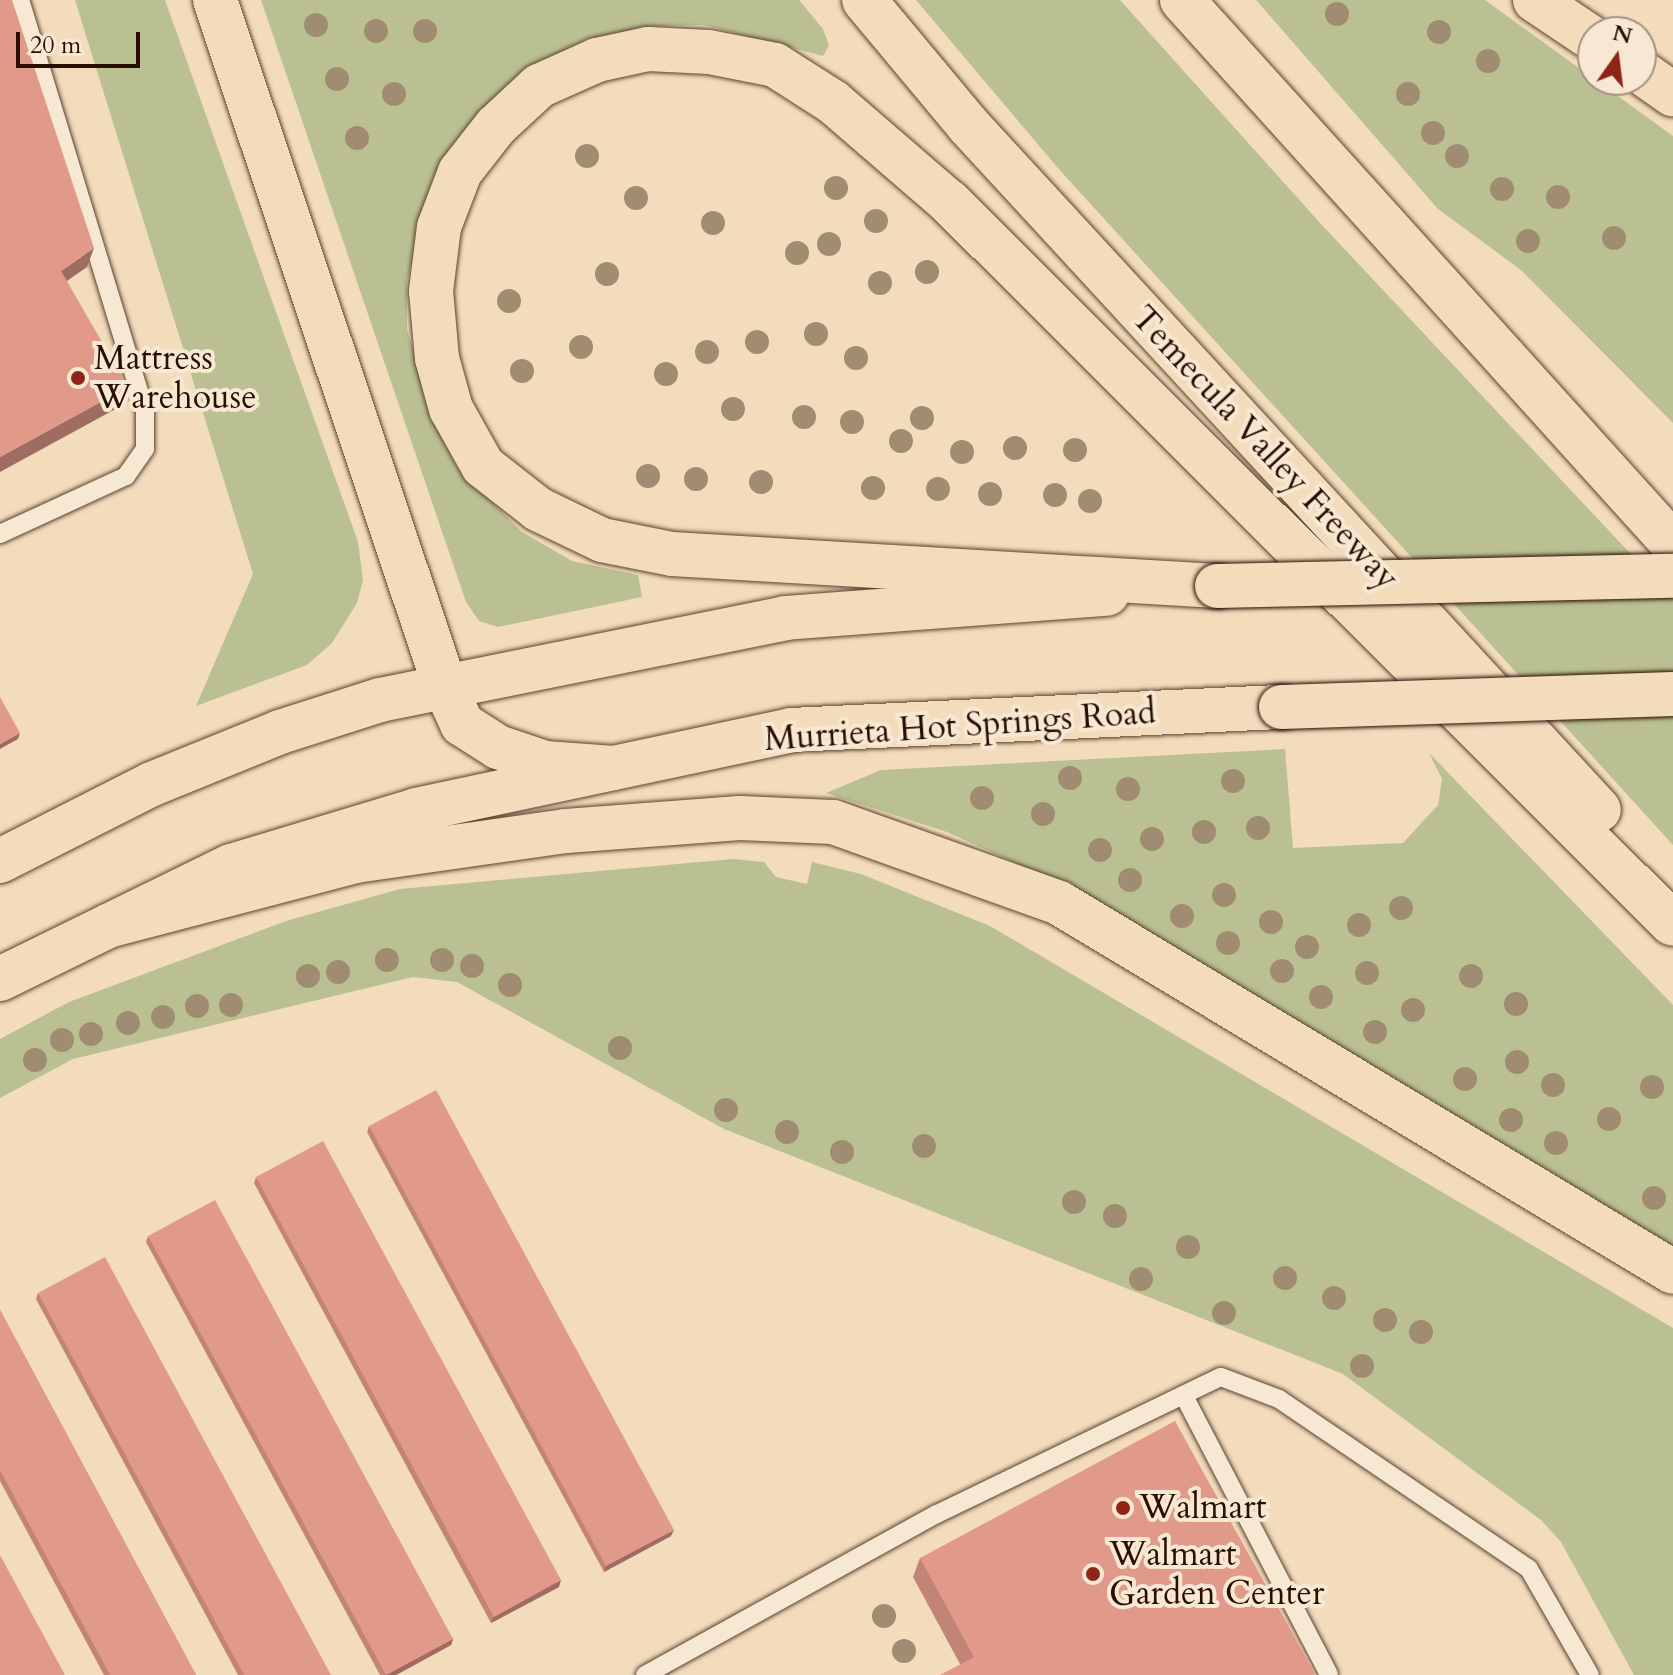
<!DOCTYPE html>
<html>
<head>
<meta charset="utf-8">
<style>
  body { margin:0 }
  #map { position:relative; width:1673px; height:1675px; overflow:hidden; background:#f2dcbc; font-family:Cardo,serif }
  div>[style] { position:absolute }
  [style*='--x'] { left:calc(var(--x)*1px); top:calc(var(--y)*1px); width:calc(var(--w)*1px); rotate:calc(var(--a)*1deg) }
  .green>* { inset:0; background:#bac091 }
  .roads { filter:drop-shadow(0 0 2px #5c422f) drop-shadow(0 0 2px #5c422f) }
  .service>* { height:18px; margin:-9px; padding:0 9px; transform-origin:9px; border-radius:9px; background:#f7e8d3 }
  .primary>* { height:44px; margin:-22px; padding:0 22px; transform-origin:22px; border-radius:22px; background:#f2dcbc }
  .motorway>* { height:44px; margin:-22px; padding:0 22px; transform-origin:22px; border-radius:22px; background:#f2dcbc }
  .bridges { filter:drop-shadow(0 0 2px #2a0e00) drop-shadow(0 0 2px #2a0e00) }
  .primary-bridge>* { height:44px; margin:-22px; padding:0 22px; transform-origin:22px; border-radius:22px; background:#f2dcbc }
  .trees>* { width:24px; height:24px; margin:-12px; border-radius:50%; background:#a08d71 }
  .wall>* { inset:0; background:#c28477 }
  .shaded-wall>* { inset:0; background:#9e6c61 }
  .building>* { inset:0; background:#e19a8a }
  .dots>* { width:22px; height:22px; translate:-50% -50%; box-sizing:border-box; border:4px solid #f7e8d3; border-radius:50% }
  span { translate:-50% -50%; white-space:nowrap; text-align:center; line-height:1.15; -webkit-text-stroke:8px #f7e8d3; paint-order:stroke }
  .poi-label { font-size:34px; color:#2a0e00 }
  .left { translate:0 -50%; text-align:left }
  .street-label { font-size:34px; color:#2a0e00 }
  .north { position:absolute; left:1577px; top:16px; width:80px; height:80px; box-sizing:border-box; background:#f7e8d3; border:2px solid #a5917f; border-radius:50%; rotate:14deg; font-size:22px; font-weight:700; line-height:32px; text-align:center; color:#2a0e00 }
  .north::after { content:''; display:block; margin:auto; width:28px; height:36px; background:#8f2418; clip-path:polygon(50% 0,100% 100%,50% 72%,0 100%) }
  .scale { position:absolute; left:16px; top:32px; width:124px; height:36px; box-sizing:border-box; border:4px solid #2a0e00; border-top:0; padding-left:10px; font-size:24px; line-height:28px; white-space:nowrap; color:#2a0e00; -webkit-text-stroke:6px #f7e8d3; paint-order:stroke }
</style>
</head>
<body>
<div id="map">
  <div class="green">
    <div style="clip-path:polygon(75px 0,165px 0,358px 542px,363px 580px,357px 603px,332px 643px,307px 665px,196px 706px,253px 574px)"></div>
    <div style="clip-path:polygon(261px 0,799px 0,823px 29px,829px 45px,823px 56px,704px 25px,650px 26px,586px 39px,537px 67px,427px 198px,407px 281px,407px 329px,434px 422px,457px 467px,522px 532px,572px 561px,638px 575px,642px 597px,498px 627px,479px 621px,466px 602px)"></div>
    <div style="clip-path:polygon(916px 0,1120px 0,1321px 224px,1673px 599px,1673px 845px,1057px 167px)"></div>
    <div style="clip-path:polygon(1256px 0,1485px 0,1673px 136px,1673px 423px,1521px 270px,1438px 209px)"></div>
    <div style="clip-path:polygon(1285px 749px,1293px 848px,1403px 843px,1438px 805px,1442px 779px,1429px 753px,1673px 1005px,1673px 1256px,1009px 860px,947px 832px,826px 793px,881px 770px)"></div>
    <div style="clip-path:polygon(733px 859px,764px 862px,776px 877px,807px 884px,812px 862px,861px 874px,990px 926px,1673px 1328px,1673px 1675px,1634px 1675px,1561px 1542px,1541px 1520px,1343px 1374px,724px 1129px,457px 982px,413px 977px,73px 1059px,0 1098px,0 1039px,69px 1002px,286px 921px,400px 889px)"></div>
  </div>
  <div class="roads">
    <div class="service">
      <div style="--x:0;--y:534;--w:139;--a:-24.7"></div>
      <div style="--x:126;--y:476;--w:33;--a:-55"></div>
      <div style="--x:145;--y:449;--w:38;--a:-90"></div>
      <div style="--x:145;--y:411;--w:430;--a:-106.9"></div>
      <div style="--x:1184;--y:1396;--w:314;--a:62.5"></div>
      <div style="--x:645;--y:1675;--w:333;--a:-28.9"></div>
      <div style="--x:937;--y:1514;--w:315;--a:-25.8"></div>
      <div style="--x:1221;--y:1377;--w:62;--a:20.8"></div>
      <div style="--x:1279;--y:1399;--w:302;--a:34.2"></div>
      <div style="--x:1529;--y:1569;--w:122;--a:60.1"></div>
    </div>
    <div class="primary">
      <div style="--x:0;--y:861;--w:170;--a:-26.9"></div>
      <div style="--x:152;--y:784;--w:138;--a:-22.1"></div>
      <div style="--x:280;--y:732;--w:105;--a:-17.7"></div>
      <div style="--x:380;--y:700;--w:413;--a:-11.4"></div>
      <div style="--x:785;--y:618;--w:323;--a:-4.3"></div>
      <div style="--x:0;--y:979;--w:257;--a:-26.1"></div>
      <div style="--x:231;--y:866;--w:193;--a:-16.8"></div>
      <div style="--x:416;--y:810;--w:383;--a:-12"></div>
      <div style="--x:791;--y:730;--w:491;--a:-2.7"></div>
    </div>
    <div class="motorway">
      <div style="--x:215;--y:0;--w:724;--a:71.49"></div>
      <div style="--x:445;--y:687;--w:41;--a:65.3"></div>
      <div style="--x:462;--y:724;--w:43;--a:32.6"></div>
      <div style="--x:498;--y:747;--w:50;--a:18.8"></div>
      <div style="--x:545;--y:763;--w:69;--a:4.1"></div>
      <div style="--x:864;--y:0;--w:163;--a:50.2"></div>
      <div style="--x:968;--y:125;--w:931;--a:47.35"></div>
      <div style="--x:1182;--y:0;--w:733;--a:47.93"></div>
      <div style="--x:1535;--y:0;--w:70;--a:33.9"></div>
      <div style="--x:1641;--y:72;--w:39;--a:35"></div>
      <div style="--x:1217;--y:586;--w:546;--a:-176.64"></div>
      <div style="--x:672;--y:554;--w:71;--a:-168.7"></div>
      <div style="--x:602;--y:540;--w:71;--a:-154.2"></div>
      <div style="--x:538;--y:509;--w:70;--a:-142"></div>
      <div style="--x:483;--y:466;--w:65;--a:-119.3"></div>
      <div style="--x:451;--y:409;--w:53;--a:-105.4"></div>
      <div style="--x:437;--y:358;--w:67;--a:-95.1"></div>
      <div style="--x:431;--y:291;--w:64;--a:-82.9"></div>
      <div style="--x:439;--y:227;--w:59;--a:-69.1"></div>
      <div style="--x:460;--y:172;--w:58;--a:-52"></div>
      <div style="--x:496;--y:126;--w:59;--a:-42.9"></div>
      <div style="--x:539;--y:86;--w:64;--a:-24.1"></div>
      <div style="--x:597;--y:60;--w:52;--a:-12.2"></div>
      <div style="--x:648;--y:49;--w:61;--a:2.8"></div>
      <div style="--x:709;--y:52;--w:67;--a:11.1"></div>
      <div style="--x:775;--y:65;--w:69;--a:32.5"></div>
      <div style="--x:833;--y:102;--w:153;--a:40.8"></div>
      <div style="--x:949;--y:202;--w:1022;--a:44.92"></div>
      <div style="--x:108;--y:926;--w:255;--a:-14.7"></div>
      <div style="--x:355;--y:861;--w:213;--a:-8.1"></div>
      <div style="--x:566;--y:831;--w:174;--a:-4.3"></div>
      <div style="--x:740;--y:818;--w:93;--a:2.5"></div>
      <div style="--x:833;--y:822;--w:240;--a:19.7"></div>
      <div style="--x:1059;--y:903;--w:716;--a:31"></div>
    </div>
  </div>
  <div class="bridges">
    <div class="primary-bridge">
      <div style="--x:1217;--y:586;--w:456;--a:-1.3"></div>
      <div style="--x:1281;--y:707;--w:392;--a:-1.9"></div>
    </div>
  </div>
  <div class="trees">
    <div style="left:1337px;top:14px"></div>
    <div style="left:316px;top:25px"></div>
    <div style="left:376px;top:31px"></div>
    <div style="left:425px;top:31px"></div>
    <div style="left:1439px;top:32px"></div>
    <div style="left:1488px;top:61px"></div>
    <div style="left:337px;top:79px"></div>
    <div style="left:394px;top:94px"></div>
    <div style="left:1408px;top:94px"></div>
    <div style="left:1433px;top:133px"></div>
    <div style="left:357px;top:138px"></div>
    <div style="left:587px;top:156px"></div>
    <div style="left:1457px;top:156px"></div>
    <div style="left:836px;top:188px"></div>
    <div style="left:1502px;top:189px"></div>
    <div style="left:1558px;top:197px"></div>
    <div style="left:636px;top:198px"></div>
    <div style="left:876px;top:221px"></div>
    <div style="left:713px;top:223px"></div>
    <div style="left:1614px;top:238px"></div>
    <div style="left:1528px;top:241px"></div>
    <div style="left:829px;top:244px"></div>
    <div style="left:797px;top:253px"></div>
    <div style="left:927px;top:272px"></div>
    <div style="left:607px;top:274px"></div>
    <div style="left:880px;top:283px"></div>
    <div style="left:509px;top:301px"></div>
    <div style="left:816px;top:334px"></div>
    <div style="left:757px;top:342px"></div>
    <div style="left:581px;top:347px"></div>
    <div style="left:707px;top:352px"></div>
    <div style="left:856px;top:358px"></div>
    <div style="left:522px;top:371px"></div>
    <div style="left:666px;top:374px"></div>
    <div style="left:733px;top:409px"></div>
    <div style="left:804px;top:417px"></div>
    <div style="left:922px;top:418px"></div>
    <div style="left:852px;top:422px"></div>
    <div style="left:901px;top:441px"></div>
    <div style="left:1015px;top:448px"></div>
    <div style="left:1075px;top:450px"></div>
    <div style="left:962px;top:452px"></div>
    <div style="left:648px;top:476px"></div>
    <div style="left:696px;top:479px"></div>
    <div style="left:761px;top:482px"></div>
    <div style="left:873px;top:488px"></div>
    <div style="left:938px;top:489px"></div>
    <div style="left:990px;top:494px"></div>
    <div style="left:1055px;top:495px"></div>
    <div style="left:1090px;top:501px"></div>
    <div style="left:1070px;top:778px"></div>
    <div style="left:1233px;top:781px"></div>
    <div style="left:1128px;top:789px"></div>
    <div style="left:982px;top:798px"></div>
    <div style="left:1043px;top:814px"></div>
    <div style="left:1258px;top:828px"></div>
    <div style="left:1204px;top:832px"></div>
    <div style="left:1152px;top:839px"></div>
    <div style="left:1100px;top:850px"></div>
    <div style="left:1130px;top:880px"></div>
    <div style="left:1224px;top:895px"></div>
    <div style="left:1401px;top:908px"></div>
    <div style="left:1182px;top:916px"></div>
    <div style="left:1271px;top:922px"></div>
    <div style="left:1359px;top:925px"></div>
    <div style="left:1228px;top:943px"></div>
    <div style="left:1307px;top:947px"></div>
    <div style="left:387px;top:960px"></div>
    <div style="left:442px;top:960px"></div>
    <div style="left:472px;top:966px"></div>
    <div style="left:1282px;top:971px"></div>
    <div style="left:338px;top:972px"></div>
    <div style="left:1367px;top:973px"></div>
    <div style="left:308px;top:976px"></div>
    <div style="left:1471px;top:976px"></div>
    <div style="left:510px;top:985px"></div>
    <div style="left:1321px;top:997px"></div>
    <div style="left:1516px;top:1004px"></div>
    <div style="left:231px;top:1005px"></div>
    <div style="left:197px;top:1006px"></div>
    <div style="left:1413px;top:1010px"></div>
    <div style="left:163px;top:1017px"></div>
    <div style="left:128px;top:1023px"></div>
    <div style="left:1375px;top:1032px"></div>
    <div style="left:91px;top:1034px"></div>
    <div style="left:62px;top:1040px"></div>
    <div style="left:620px;top:1048px"></div>
    <div style="left:35px;top:1060px"></div>
    <div style="left:1517px;top:1062px"></div>
    <div style="left:1465px;top:1079px"></div>
    <div style="left:1553px;top:1085px"></div>
    <div style="left:1652px;top:1087px"></div>
    <div style="left:726px;top:1110px"></div>
    <div style="left:1609px;top:1119px"></div>
    <div style="left:1511px;top:1120px"></div>
    <div style="left:787px;top:1132px"></div>
    <div style="left:1556px;top:1143px"></div>
    <div style="left:924px;top:1146px"></div>
    <div style="left:842px;top:1152px"></div>
    <div style="left:1654px;top:1198px"></div>
    <div style="left:1074px;top:1202px"></div>
    <div style="left:1115px;top:1216px"></div>
    <div style="left:1188px;top:1247px"></div>
    <div style="left:1285px;top:1278px"></div>
    <div style="left:1141px;top:1279px"></div>
    <div style="left:1334px;top:1298px"></div>
    <div style="left:1224px;top:1313px"></div>
    <div style="left:1385px;top:1320px"></div>
    <div style="left:1421px;top:1332px"></div>
    <div style="left:1362px;top:1366px"></div>
    <div style="left:884px;top:1616px"></div>
    <div style="left:904px;top:1651px"></div>
  </div>
  <div class="wall">
    <div style="clip-path:polygon(369px 1126px,671px 1536px,604px 1572px,367px 1132px)"></div>
    <div style="clip-path:polygon(256px 1177px,559px 1587px,491px 1623px,254px 1183px)"></div>
    <div style="clip-path:polygon(148px 1236px,453px 1639px,451px 1645px,396px 1675px,380px 1675px,146px 1242px)"></div>
    <div style="clip-path:polygon(38px 1293px,331px 1675px,238px 1675px,36px 1299px)"></div>
    <div style="clip-path:polygon(0 1310px,196px 1675px,104px 1675px,0 1481px)"></div>
    <div style="clip-path:polygon(920px 1558px,1314px 1675px,960px 1664px,913px 1577px)"></div>
  </div>
  <div class="shaded-wall">
    <div style="clip-path:polygon(94px 248px,87px 267px,54px 290px,61px 271px)"></div>
    <div style="clip-path:polygon(128px 387px,121px 406px,0 472px,0 457px)"></div>
    <div style="clip-path:polygon(20px 733px,18px 739px,0 749px,0 744px)"></div>
    <div style="clip-path:polygon(674px 1530px,671px 1536px,604px 1572px,606px 1566px)"></div>
    <div style="clip-path:polygon(561px 1580px,559px 1587px,491px 1623px,494px 1617px)"></div>
    <div style="clip-path:polygon(453px 1639px,451px 1645px,396px 1675px,386px 1675px)"></div>
  </div>
  <div class="building">
    <div style="clip-path:polygon(0 0,12px 0,94px 248px,61px 271px,128px 387px,0 457px)"></div>
    <div style="clip-path:polygon(0 697px,20px 733px,0 744px)"></div>
    <div style="clip-path:polygon(436px 1090px,674px 1530px,606px 1566px,369px 1126px)"></div>
    <div style="clip-path:polygon(323px 1141px,561px 1580px,494px 1617px,256px 1177px)"></div>
    <div style="clip-path:polygon(215px 1200px,453px 1639px,386px 1675px,148px 1236px)"></div>
    <div style="clip-path:polygon(105px 1257px,331px 1675px,244px 1675px,38px 1293px)"></div>
    <div style="clip-path:polygon(0 1310px,196px 1675px,110px 1675px,0 1470px)"></div>
    <div style="clip-path:polygon(1175px 1421px,1315px 1674px,1312px 1675px,940px 1675px,974px 1657px,920px 1558px)"></div>
    <div style="clip-path:polygon(0 1555px,65px 1675px,0 1675px)"></div>
  </div>
  <div class="dots">
    <div style="left:78px;top:378px;background:#8f2418"></div>
    <div style="left:1123px;top:1508px;background:#8f2418"></div>
    <div style="left:1093px;top:1574px;background:#8f2418"></div>
  </div>
  <div class="poi-label">
    <span class="left" style="left:94px;top:378px">Mattress<br>Warehouse</span>
    <span class="left" style="left:1139px;top:1508px">Walmart</span>
    <span class="left" style="left:1109px;top:1574px">Walmart<br>Garden Center</span>
  </div>
  <div class="street-label">
    <span style="left:1265px;top:448px;rotate:47deg">Temecula Valley Freeway</span>
    <span style="left:960px;top:726px;rotate:-4deg">Murrieta Hot Springs Road</span>
  </div>
  <div class="north">N</div>
  <div class="scale">20 m</div>
</div>
</body>
</html>
